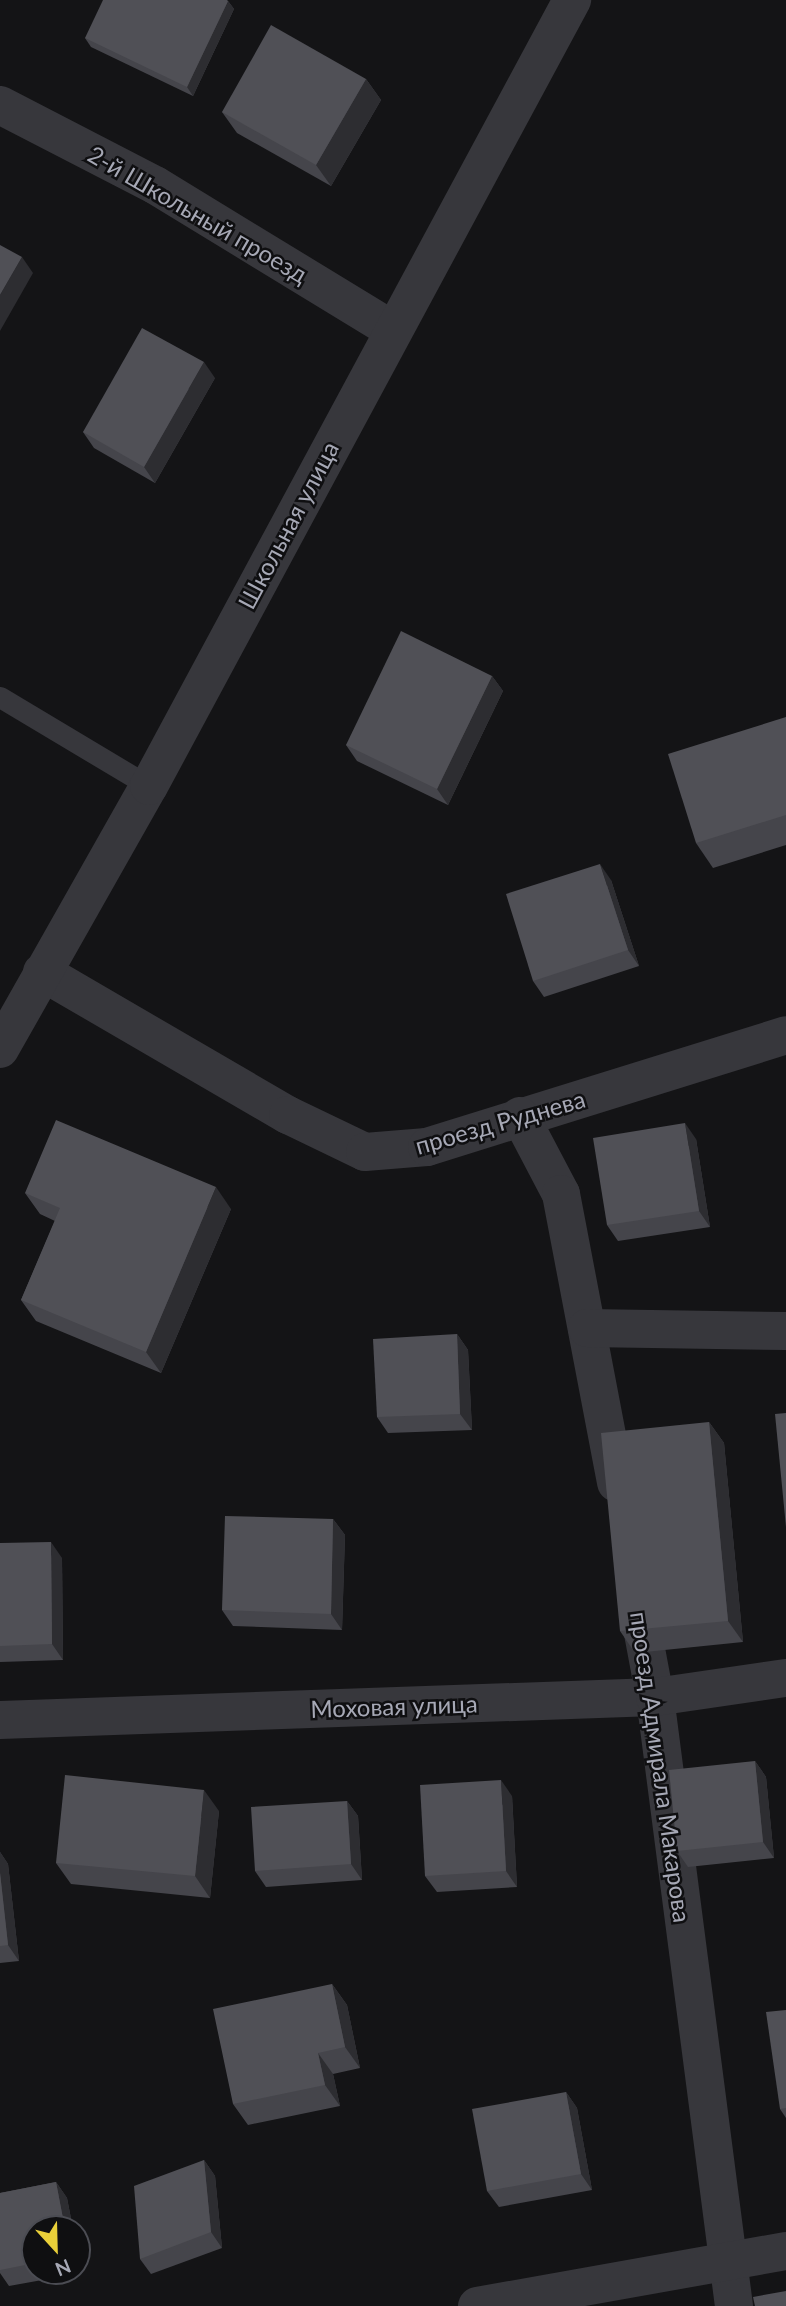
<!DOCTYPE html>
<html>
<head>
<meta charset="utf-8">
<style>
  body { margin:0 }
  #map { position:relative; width:786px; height:2306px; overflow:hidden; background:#141416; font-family:Lato,sans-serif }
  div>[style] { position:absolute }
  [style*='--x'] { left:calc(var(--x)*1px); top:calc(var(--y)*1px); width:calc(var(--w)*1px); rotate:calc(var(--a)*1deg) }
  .lane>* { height:21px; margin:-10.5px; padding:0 10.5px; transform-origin:10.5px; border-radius:10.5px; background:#37373c }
  .street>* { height:38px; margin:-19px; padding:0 19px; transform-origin:19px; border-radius:19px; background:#37373c }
  .wall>* { inset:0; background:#45454b }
  .shaded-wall>* { inset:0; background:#2d2d31 }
  .building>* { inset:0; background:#505056 }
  span { translate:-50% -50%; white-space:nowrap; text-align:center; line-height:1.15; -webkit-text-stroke:5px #0f0f11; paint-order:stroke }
  .street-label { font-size:24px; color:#a6a8b5 }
  .north { position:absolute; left:21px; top:2215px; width:70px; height:70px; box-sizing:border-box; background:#0f0f11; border:2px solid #4b4c53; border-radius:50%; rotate:158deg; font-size:19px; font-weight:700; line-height:28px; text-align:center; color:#a6a8b5 }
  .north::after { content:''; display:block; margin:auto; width:24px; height:32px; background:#e9cf39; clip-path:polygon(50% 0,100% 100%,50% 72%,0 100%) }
</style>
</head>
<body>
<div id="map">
  <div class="lane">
    <div style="--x:0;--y:697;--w:174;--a:30.9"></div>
  </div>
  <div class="street">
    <div style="--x:0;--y:105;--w:174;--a:27.3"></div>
    <div style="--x:155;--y:185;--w:276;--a:31.4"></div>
    <div style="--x:42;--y:972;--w:285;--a:30.2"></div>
    <div style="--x:288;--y:1115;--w:85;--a:25.7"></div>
    <div style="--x:365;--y:1152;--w:62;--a:-4.6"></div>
    <div style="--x:427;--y:1147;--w:376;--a:-17.3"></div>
    <div style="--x:0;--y:1049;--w:302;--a:-60.5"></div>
    <div style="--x:149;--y:786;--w:893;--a:-61.71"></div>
    <div style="--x:520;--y:1116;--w:88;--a:62.3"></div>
    <div style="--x:561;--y:1194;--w:294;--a:79.2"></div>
    <div style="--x:587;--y:1328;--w:199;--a:0.9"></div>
    <div style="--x:637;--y:1601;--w:98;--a:79.4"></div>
    <div style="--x:655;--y:1697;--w:614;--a:82.61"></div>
    <div style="--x:0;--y:1720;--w:655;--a:-2.01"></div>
    <div style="--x:655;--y:1697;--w:132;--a:-8.3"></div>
    <div style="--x:477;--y:2306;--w:314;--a:-10.1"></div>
  </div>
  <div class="wall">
    <div style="clip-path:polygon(228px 1px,234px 9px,193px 96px,91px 47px,85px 38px)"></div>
    <div style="clip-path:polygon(366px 79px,381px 100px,331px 186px,237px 133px,222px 112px)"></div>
    <div style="clip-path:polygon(215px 378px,155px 483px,94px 448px,83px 432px)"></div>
    <div style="clip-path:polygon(492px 676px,503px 691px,448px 805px,357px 761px,346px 745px)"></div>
    <div style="clip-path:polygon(786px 717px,786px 845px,713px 868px,696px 843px)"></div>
    <div style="clip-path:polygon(611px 880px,639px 966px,544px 997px,533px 981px)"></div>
    <div style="clip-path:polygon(696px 1139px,710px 1227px,618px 1241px,607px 1225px)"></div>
    <div style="clip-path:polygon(25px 1193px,231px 1209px,161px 1373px,36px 1321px,21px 1300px,55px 1221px,40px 1214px)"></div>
    <div style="clip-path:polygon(457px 1334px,468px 1350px,472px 1430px,388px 1433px,377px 1417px)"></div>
    <div style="clip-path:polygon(709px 1422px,724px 1443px,743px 1642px,635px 1653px,620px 1631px)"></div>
    <div style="clip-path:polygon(333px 1519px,345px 1535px,342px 1630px,233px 1626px,222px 1610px)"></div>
    <div style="clip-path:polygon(0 1543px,62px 1558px,63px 1660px,0 1662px)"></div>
    <div style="clip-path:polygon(755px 1761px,766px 1777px,774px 1858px,688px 1867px,677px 1851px)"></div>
    <div style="clip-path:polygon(512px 1796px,517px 1887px,437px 1892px,425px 1876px)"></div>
    <div style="clip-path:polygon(347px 1801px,358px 1816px,362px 1880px,266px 1887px,255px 1871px)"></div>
    <div style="clip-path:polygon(219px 1811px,210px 1898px,71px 1884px,56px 1863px)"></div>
    <div style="clip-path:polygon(0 1852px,8px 1864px,19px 1961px,0 1963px)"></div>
    <div style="clip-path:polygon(332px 1984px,347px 2005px,360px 2068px,333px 2074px,340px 2106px,248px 2125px,233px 2104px)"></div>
    <div style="clip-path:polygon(786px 2010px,786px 2118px,780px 2109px)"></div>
    <div style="clip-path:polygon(566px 2092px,577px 2108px,592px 2190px,499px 2207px,487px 2191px)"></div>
    <div style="clip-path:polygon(204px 2160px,215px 2176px,222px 2248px,151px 2274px,140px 2259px)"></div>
    <div style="clip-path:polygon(56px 2182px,67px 2198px,73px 2229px,35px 2229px,35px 2271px,77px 2271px,77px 2252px,81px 2273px,9px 2286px,0 2273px,0 2193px)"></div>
  </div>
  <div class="shaded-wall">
    <div style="clip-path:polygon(228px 1px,234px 9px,193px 96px,187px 87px)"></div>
    <div style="clip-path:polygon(366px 79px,381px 100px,331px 186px,316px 165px)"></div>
    <div style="clip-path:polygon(22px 257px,33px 273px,0 331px,0 295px)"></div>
    <div style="clip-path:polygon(204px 362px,215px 378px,155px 483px,144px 467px)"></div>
    <div style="clip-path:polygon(492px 676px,503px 691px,448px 805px,437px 789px)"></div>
    <div style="clip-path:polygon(600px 864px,611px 880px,639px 966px,628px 950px)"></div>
    <div style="clip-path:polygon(685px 1123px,696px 1139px,710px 1227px,699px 1211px)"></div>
    <div style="clip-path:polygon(216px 1187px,231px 1209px,161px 1373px,146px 1352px)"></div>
    <div style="clip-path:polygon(457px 1334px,468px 1350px,472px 1430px,460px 1414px)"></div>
    <div style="clip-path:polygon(709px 1422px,724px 1443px,743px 1642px,728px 1621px)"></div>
    <div style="clip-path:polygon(333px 1519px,345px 1535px,342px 1630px,331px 1614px)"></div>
    <div style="clip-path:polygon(51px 1542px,62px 1558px,63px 1660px,52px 1644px)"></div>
    <div style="clip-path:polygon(755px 1761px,766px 1777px,774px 1858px,763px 1842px)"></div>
    <div style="clip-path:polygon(501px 1780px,512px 1796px,517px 1887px,506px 1871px)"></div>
    <div style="clip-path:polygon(204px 1790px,219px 1811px,210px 1898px,195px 1876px)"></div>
    <div style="clip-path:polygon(347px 1801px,358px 1816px,362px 1880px,351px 1864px)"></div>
    <div style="clip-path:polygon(0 1852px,8px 1864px,19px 1961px,8px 1945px,0 1873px)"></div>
    <div style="clip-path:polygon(332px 1984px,347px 2005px,360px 2068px,345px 2047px)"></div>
    <div style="clip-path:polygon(318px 2053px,333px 2074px,340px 2106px,325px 2085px)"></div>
    <div style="clip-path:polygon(566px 2092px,577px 2108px,592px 2190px,581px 2174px)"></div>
    <div style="clip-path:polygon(204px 2160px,215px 2176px,222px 2248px,211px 2232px)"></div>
    <div style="clip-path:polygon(56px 2182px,67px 2198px,73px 2229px,65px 2229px)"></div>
    <div style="clip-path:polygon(77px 2252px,81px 2273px,77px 2267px)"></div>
  </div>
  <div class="building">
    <div style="clip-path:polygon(103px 0,227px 0,228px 1px,187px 87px,85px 38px)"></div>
    <div style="clip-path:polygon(271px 25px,366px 79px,316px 165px,222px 112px)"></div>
    <div style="clip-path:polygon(0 245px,22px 257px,0 295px)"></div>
    <div style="clip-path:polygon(142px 328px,204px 362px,144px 467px,83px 432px)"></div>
    <div style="clip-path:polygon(401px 631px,492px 676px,437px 789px,346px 745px)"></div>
    <div style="clip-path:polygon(786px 717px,786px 815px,696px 843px,668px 754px)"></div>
    <div style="clip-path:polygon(600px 864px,628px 950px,533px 981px,506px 894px)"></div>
    <div style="clip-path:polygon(56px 1120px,216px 1187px,146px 1352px,21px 1300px,60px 1208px,25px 1193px)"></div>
    <div style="clip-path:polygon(685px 1123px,699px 1211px,607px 1225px,593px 1138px)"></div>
    <div style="clip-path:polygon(457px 1334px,460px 1414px,377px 1417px,373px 1339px)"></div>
    <div style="clip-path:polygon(786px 1413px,786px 1527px,775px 1414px)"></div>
    <div style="clip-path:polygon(709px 1422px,728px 1621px,620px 1631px,601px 1433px)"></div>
    <div style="clip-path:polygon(225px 1516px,333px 1519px,331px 1614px,222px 1610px)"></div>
    <div style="clip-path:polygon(51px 1542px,52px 1644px,0 1646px,0 1543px)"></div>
    <div style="clip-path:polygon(755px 1761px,763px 1842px,677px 1851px,669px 1770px)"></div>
    <div style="clip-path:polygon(65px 1775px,204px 1790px,195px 1876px,56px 1863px)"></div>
    <div style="clip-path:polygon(501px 1780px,506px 1871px,425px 1876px,420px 1785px)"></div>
    <div style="clip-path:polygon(347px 1801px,351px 1864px,255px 1871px,251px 1807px)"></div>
    <div style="clip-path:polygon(0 1873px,8px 1945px,0 1946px)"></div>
    <div style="clip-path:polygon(332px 1984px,345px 2047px,318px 2053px,325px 2085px,233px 2104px,213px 2009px)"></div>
    <div style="clip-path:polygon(786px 2010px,786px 2108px,780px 2109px,766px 2012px)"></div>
    <div style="clip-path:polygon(566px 2092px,581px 2174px,487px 2191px,472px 2109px)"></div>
    <div style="clip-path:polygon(204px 2160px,211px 2232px,140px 2259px,134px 2186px)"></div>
    <div style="clip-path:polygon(56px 2182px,65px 2229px,35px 2229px,35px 2263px,0 2270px,0 2193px)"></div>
    <div style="clip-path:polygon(786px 2291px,786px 2306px,755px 2306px,753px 2297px)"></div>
  </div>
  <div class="street-label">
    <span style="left:198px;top:214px;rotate:30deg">2-й Школьный проезд</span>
    <span style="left:288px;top:525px;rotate:-62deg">Школьная улица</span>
    <span style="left:500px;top:1122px;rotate:-16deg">проезд Руднева</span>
    <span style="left:394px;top:1706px;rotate:-2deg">Моховая улица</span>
    <span style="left:661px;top:1767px;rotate:82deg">проезд Адмирала Макарова</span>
  </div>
  <div class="north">N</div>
</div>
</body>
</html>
